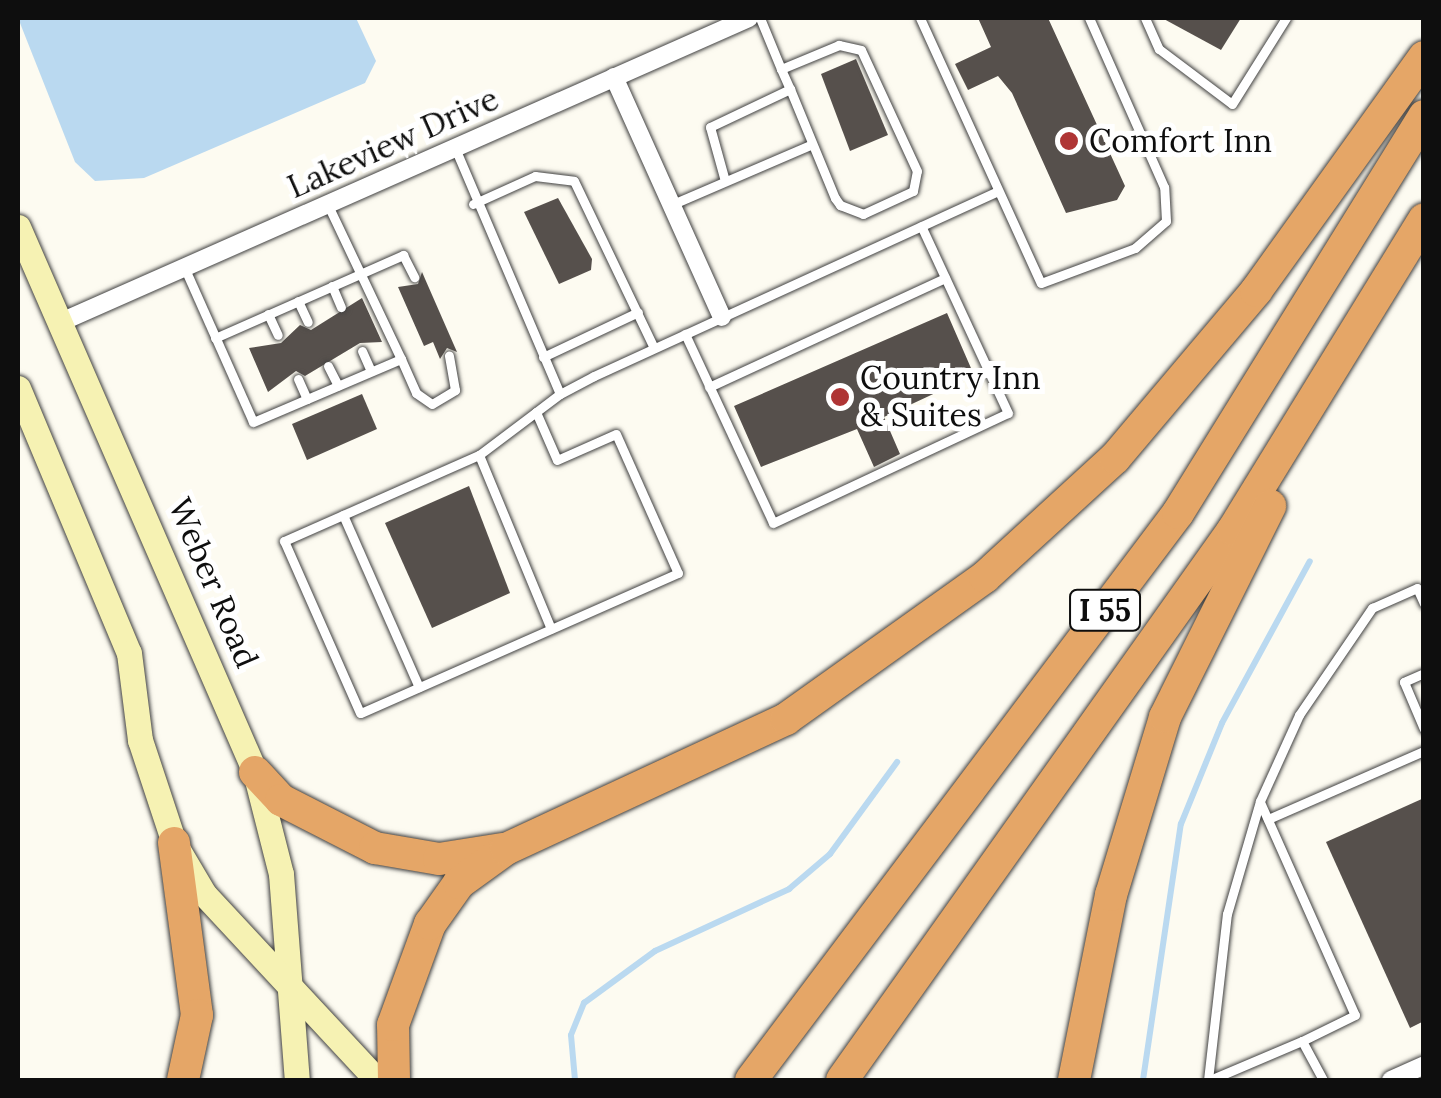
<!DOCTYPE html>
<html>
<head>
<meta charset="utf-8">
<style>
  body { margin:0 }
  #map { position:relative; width:1441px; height:1098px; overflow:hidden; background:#fdfbf1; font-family:Lora,serif }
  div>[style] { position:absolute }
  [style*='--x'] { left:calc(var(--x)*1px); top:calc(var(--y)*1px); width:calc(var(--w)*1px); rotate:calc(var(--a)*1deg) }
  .water>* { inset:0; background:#bad9f0 }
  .stream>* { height:6px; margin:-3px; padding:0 3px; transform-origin:3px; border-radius:3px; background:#bad9f0 }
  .building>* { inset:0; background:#56504c }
  .roads { filter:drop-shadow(0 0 2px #414141) drop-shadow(0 0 2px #414141) }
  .service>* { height:9px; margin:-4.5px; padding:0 4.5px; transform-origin:4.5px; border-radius:4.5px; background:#fff }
  .minor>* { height:18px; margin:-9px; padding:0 9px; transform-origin:9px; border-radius:9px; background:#fff }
  .secondary>* { height:25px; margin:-12.5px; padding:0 12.5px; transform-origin:12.5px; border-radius:12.5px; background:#f6f2b3 }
  .motorway>* { height:32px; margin:-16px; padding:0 16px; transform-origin:16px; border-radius:16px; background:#e5a667 }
  .dots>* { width:28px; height:28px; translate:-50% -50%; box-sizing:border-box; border:5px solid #fff; border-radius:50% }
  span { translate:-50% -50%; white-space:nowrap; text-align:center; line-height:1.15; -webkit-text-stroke:10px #fff; paint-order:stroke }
  .shield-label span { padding:2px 8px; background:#fff; border:2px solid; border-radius:8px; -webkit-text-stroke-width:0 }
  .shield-label { font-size:30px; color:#0e0e0e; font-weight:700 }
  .poi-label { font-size:32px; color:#0e0e0e }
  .left { translate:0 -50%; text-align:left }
  .street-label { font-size:32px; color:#0e0e0e }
  .frame { position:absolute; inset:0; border:20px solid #0e0e0e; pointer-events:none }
</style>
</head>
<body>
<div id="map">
  <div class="water">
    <div style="clip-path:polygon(18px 18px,356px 18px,376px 61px,365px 83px,144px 178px,95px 181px,75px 162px)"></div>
  </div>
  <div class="stream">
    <div style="--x:575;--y:1080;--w:45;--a:-95.1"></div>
    <div style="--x:571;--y:1035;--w:35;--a:-68"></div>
    <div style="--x:584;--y:1003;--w:88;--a:-36.2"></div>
    <div style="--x:655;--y:951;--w:148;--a:-24.8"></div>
    <div style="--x:789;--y:889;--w:54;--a:-40.5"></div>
    <div style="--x:830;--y:854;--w:114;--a:-53.9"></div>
    <div style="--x:1143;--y:1080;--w:259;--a:-81.6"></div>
    <div style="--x:1181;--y:824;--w:109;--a:-67.9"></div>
    <div style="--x:1222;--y:723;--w:184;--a:-61.5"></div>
  </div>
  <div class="building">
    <div style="clip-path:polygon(978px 18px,1048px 18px,1125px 186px,1117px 200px,1066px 213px,1012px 93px,998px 76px,968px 90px,955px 64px,991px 47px)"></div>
    <div style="clip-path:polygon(1162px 18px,1241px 18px,1221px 50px)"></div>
    <div style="clip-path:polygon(856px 59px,888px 135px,850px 151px,821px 74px)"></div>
    <div style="clip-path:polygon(558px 198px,592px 259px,591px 270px,559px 284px,524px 212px)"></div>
    <div style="clip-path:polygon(422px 272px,457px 352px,447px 348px,440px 359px,433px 342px,424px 346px,398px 287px,418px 284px)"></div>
    <div style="clip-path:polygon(362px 298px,382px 342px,360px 343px,305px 376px,296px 371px,268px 392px,249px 348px,281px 343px,300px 325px,311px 330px)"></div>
    <div style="clip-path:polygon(947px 313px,974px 375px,884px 417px,900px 454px,874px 467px,857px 429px,761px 467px,734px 406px)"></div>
    <div style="clip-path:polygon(362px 394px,377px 429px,307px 460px,292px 424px)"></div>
    <div style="clip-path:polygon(469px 486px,510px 593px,432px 628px,385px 523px)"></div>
    <div style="clip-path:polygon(1424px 798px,1424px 1021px,1410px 1028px,1326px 842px)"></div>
  </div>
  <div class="roads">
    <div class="service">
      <div style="--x:760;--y:18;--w:55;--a:67.6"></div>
      <div style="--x:781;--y:69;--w:22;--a:66"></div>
      <div style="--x:790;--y:89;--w:118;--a:67.6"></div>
      <div style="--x:835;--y:198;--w:9;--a:54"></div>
      <div style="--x:840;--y:205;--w:25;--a:21"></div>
      <div style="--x:863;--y:214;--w:55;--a:-24.7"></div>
      <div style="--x:913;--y:191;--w:20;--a:-79"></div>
      <div style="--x:917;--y:171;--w:133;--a:-114.8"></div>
      <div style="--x:861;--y:50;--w:23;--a:-167"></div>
      <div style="--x:839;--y:45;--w:63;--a:157.5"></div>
      <div style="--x:920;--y:18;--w:291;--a:65.5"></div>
      <div style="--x:1041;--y:283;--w:100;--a:-20.4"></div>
      <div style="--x:1135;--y:248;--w:41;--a:-41.1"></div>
      <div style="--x:1166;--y:221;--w:34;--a:-93"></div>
      <div style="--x:1164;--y:187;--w:185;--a:-113.9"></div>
      <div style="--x:1145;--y:18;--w:34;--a:66"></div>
      <div style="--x:1159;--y:49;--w:91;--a:37"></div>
      <div style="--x:1232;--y:104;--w:102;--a:-57.9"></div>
      <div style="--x:455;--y:148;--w:267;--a:66.9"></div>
      <div style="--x:725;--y:181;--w:56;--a:-105.5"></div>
      <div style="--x:710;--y:127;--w:89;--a:-25.4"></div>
      <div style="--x:473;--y:204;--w:68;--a:-24.3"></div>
      <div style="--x:535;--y:176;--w:39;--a:7"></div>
      <div style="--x:574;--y:181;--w:185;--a:64.4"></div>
      <div style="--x:673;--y:204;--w:151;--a:-23.3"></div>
      <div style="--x:185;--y:269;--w:167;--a:66"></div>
      <div style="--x:253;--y:422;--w:161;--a:-23.1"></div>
      <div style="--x:401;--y:359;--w:170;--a:-115.4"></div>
      <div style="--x:332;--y:286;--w:23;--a:67"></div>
      <div style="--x:298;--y:301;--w:23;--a:65"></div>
      <div style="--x:268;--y:314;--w:23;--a:65"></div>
      <div style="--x:685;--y:334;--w:208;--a:65"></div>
      <div style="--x:773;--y:523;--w:259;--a:-25.1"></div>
      <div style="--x:1008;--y:413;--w:206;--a:-114.9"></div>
      <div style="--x:215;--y:338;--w:206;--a:-23.8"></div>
      <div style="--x:403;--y:255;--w:25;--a:63"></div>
      <div style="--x:362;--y:351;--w:22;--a:66"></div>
      <div style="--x:543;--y:357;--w:105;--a:-25.3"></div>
      <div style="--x:401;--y:359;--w:37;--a:66"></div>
      <div style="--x:416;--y:393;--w:19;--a:35"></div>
      <div style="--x:432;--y:404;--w:27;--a:-31"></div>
      <div style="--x:455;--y:390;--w:35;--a:-100"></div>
      <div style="--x:328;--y:366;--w:22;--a:63"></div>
      <div style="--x:298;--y:379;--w:22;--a:66"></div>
      <div style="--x:709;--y:387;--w:260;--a:-24.8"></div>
      <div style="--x:536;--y:412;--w:52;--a:66.4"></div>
      <div style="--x:557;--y:460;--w:64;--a:-23.8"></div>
      <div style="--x:616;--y:434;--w:152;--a:66"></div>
      <div style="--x:678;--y:573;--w:347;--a:156.2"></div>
      <div style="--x:360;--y:713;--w:188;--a:-113.8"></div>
      <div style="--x:284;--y:541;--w:213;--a:-23.8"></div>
      <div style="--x:479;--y:455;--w:71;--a:-37"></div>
      <div style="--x:536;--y:412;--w:30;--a:-37"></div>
      <div style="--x:560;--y:394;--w:38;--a:-28"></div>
      <div style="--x:594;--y:376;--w:442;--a:-24.6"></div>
      <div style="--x:479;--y:455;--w:188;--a:67.5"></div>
      <div style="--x:343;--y:515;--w:188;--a:66.2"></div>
      <div style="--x:1424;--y:673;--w:22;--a:156"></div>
      <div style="--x:1404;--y:682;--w:51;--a:66.9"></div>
      <div style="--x:1260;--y:802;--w:233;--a:66"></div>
      <div style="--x:1355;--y:1015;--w:59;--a:153.9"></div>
      <div style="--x:1268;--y:819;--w:170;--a:-23.6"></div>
      <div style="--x:1208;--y:1080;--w:167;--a:-83.5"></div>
      <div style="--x:1227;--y:914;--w:118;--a:-73.7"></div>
      <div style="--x:1260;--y:801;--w:94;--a:-65.6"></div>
      <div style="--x:1299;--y:715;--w:130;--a:-55.7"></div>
      <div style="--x:1372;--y:608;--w:49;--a:-24"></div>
      <div style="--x:1417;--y:588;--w:17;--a:66"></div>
      <div style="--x:1210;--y:1080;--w:100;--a:-23"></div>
      <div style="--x:1302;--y:1041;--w:44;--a:61.7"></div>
    </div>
    <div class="minor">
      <div style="--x:614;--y:77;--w:263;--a:65.8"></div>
      <div style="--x:61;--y:322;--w:752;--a:-23.84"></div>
      <div style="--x:1391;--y:1080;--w:36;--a:-24"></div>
    </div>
    <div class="secondary">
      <div style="--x:18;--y:227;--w:594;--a:66.5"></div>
      <div style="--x:255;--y:772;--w:105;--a:75.7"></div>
      <div style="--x:281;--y:874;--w:207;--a:85.6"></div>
      <div style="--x:18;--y:388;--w:287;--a:67.3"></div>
      <div style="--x:129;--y:653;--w:88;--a:82.8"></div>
      <div style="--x:140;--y:740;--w:108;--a:71.7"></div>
      <div style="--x:174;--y:843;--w:59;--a:59.5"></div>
      <div style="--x:204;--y:894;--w:254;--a:47.1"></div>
    </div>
    <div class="motorway">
      <div style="--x:255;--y:772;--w:38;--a:47"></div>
      <div style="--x:281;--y:800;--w:106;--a:27.1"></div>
      <div style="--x:375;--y:848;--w:65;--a:9.8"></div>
      <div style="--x:439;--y:859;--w:64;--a:-9"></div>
      <div style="--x:174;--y:843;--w:174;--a:82.4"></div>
      <div style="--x:197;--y:1015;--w:66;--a:102.2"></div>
      <div style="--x:394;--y:1080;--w:55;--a:-91"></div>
      <div style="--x:393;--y:1025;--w:108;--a:-69.9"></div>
      <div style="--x:430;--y:924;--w:50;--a:-54.7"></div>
      <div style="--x:459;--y:883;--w:58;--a:-35.9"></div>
      <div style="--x:506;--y:849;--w:309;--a:-24.9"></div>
      <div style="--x:786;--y:719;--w:244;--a:-35.5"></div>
      <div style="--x:985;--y:577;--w:176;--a:-42.5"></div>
      <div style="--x:1115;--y:458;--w:219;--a:-49.8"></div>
      <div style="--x:1256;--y:291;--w:288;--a:-54.3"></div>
      <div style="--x:751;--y:1080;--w:710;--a:-53.02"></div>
      <div style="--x:1178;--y:513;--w:467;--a:-58.2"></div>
      <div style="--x:842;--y:1080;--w:675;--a:-54.59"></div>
      <div style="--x:1233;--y:530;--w:365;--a:-58.4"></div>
      <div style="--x:1074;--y:1080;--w:189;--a:-78.7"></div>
      <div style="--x:1111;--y:895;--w:186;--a:-73.1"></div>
      <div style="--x:1165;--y:717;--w:236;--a:-63.5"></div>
    </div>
  </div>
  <div class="dots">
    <div style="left:1069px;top:141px;background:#af3535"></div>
    <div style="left:840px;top:397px;background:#af3535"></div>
  </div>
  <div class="shield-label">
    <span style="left:1105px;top:610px">I 55</span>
  </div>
  <div class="poi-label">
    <span class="left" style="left:1089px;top:141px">Comfort Inn</span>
    <span class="left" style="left:860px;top:397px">Country Inn<br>&amp; Suites</span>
  </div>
  <div class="street-label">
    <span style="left:393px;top:143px;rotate:-24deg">Lakeview Drive</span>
    <span style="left:213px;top:583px;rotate:67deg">Weber Road</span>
  </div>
  <div class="frame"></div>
</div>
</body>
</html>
